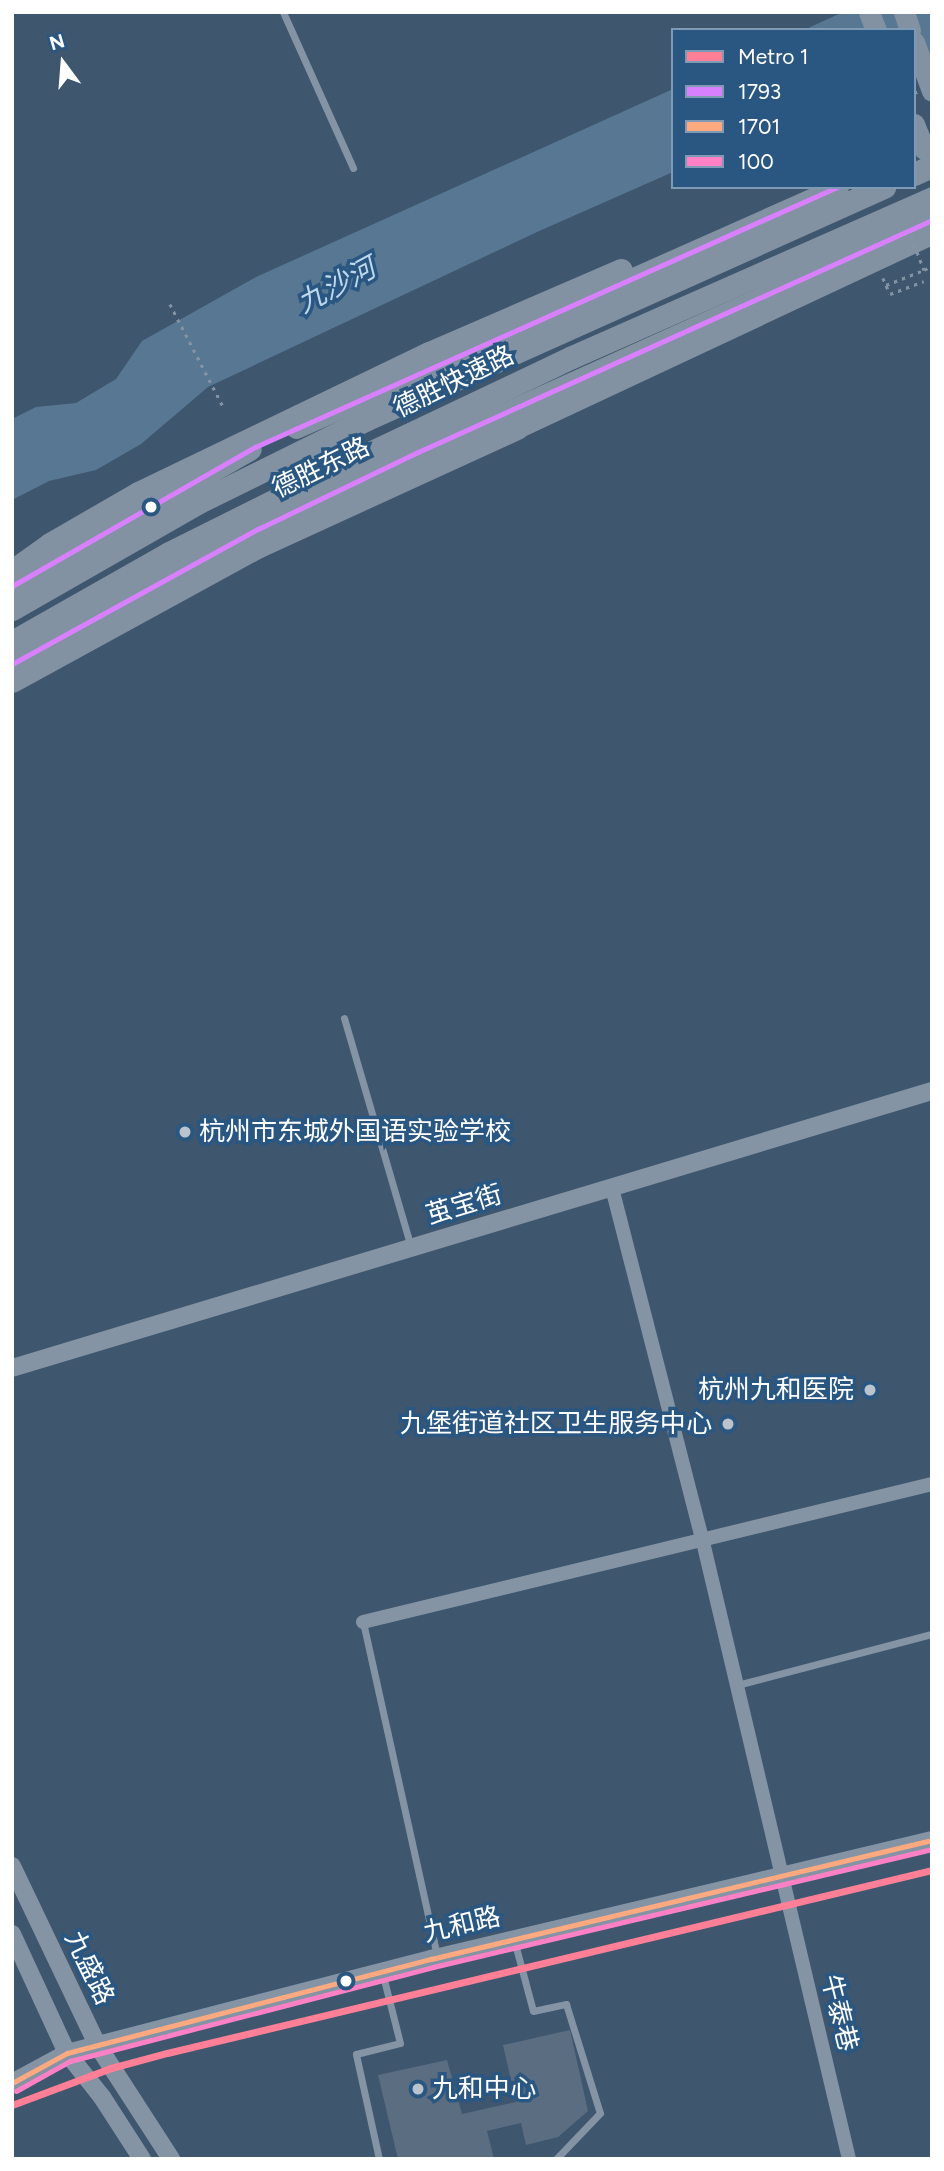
<!DOCTYPE html>
<html>
<head>
<meta charset="utf-8">
<style>
  body { margin:0 }
  #map { position:relative; width:944px; height:2171px; overflow:hidden; background:#3e566e; font-family:Figtree,"Noto Sans SC",sans-serif }
  div>[style] { position:absolute }
  [style*='--x'] { left:calc(var(--x)*1px); top:calc(var(--y)*1px); width:calc(var(--w)*1px); rotate:calc(var(--a)*1deg) }
  .water>* { inset:0; background:#577793 }
  .building>* { inset:0; background:#5b6e81 }
  .path>* { height:2.5px; margin-top:-1.25px; transform-origin:0; background:repeating-linear-gradient(90deg,#8494a4 0 3.5px,transparent 0 8.5px) }
  .service>* { height:7px; margin:-3.5px; padding:0 3.5px; transform-origin:3.5px; border-radius:3.5px; background:#8494a4 }
  .minor>* { height:14px; margin:-7px; padding:0 7px; transform-origin:7px; border-radius:7px; background:#8494a4 }
  .tertiary>* { height:18px; margin:-9px; padding:0 9px; transform-origin:9px; border-radius:9px; background:#8494a4 }
  .primary>* { height:21px; margin:-10.5px; padding:0 10.5px; transform-origin:10.5px; border-radius:10.5px; background:#8292a2 }
  .trunk>* { height:23px; margin:-11.5px; padding:0 11.5px; transform-origin:11.5px; border-radius:11.5px; background:#8392a3 }
  .path-bridge>* { height:2.5px; margin-top:-1.25px; transform-origin:0; background:repeating-linear-gradient(90deg,#8494a4 0 3.5px,transparent 0 8.5px) }
  .trunk-bridge>* { height:23px; margin:-11.5px; padding:0 11.5px; transform-origin:11.5px; border-radius:11.5px; background:#8392a3 }
  .bus-1>* { height:5px; margin:-2.5px; padding:0 2.5px; transform-origin:2.5px; border-radius:2.5px; background:#d880ff }
  .bus-2>* { height:5px; margin:-2.5px; padding:0 2.5px; transform-origin:2.5px; border-radius:2.5px; background:#ffa980 }
  .bus-3>* { height:5px; margin:-2.5px; padding:0 2.5px; transform-origin:2.5px; border-radius:2.5px; background:#ff80c5 }
  .metro-1>* { height:7px; margin:-3.5px; padding:0 3.5px; transform-origin:3.5px; border-radius:3.5px; background:#ff8096 }
  .dots>* { width:19px; height:19px; translate:-50% -50%; box-sizing:border-box; border:4px solid #2a5782; border-radius:50% }
  span { translate:-50% -50%; white-space:nowrap; text-align:center; line-height:1.15; -webkit-text-stroke:7px #2a5782; paint-order:stroke }
  .street-label { font-size:26px; color:#fff }
  .poi-label { font-size:26px; color:#fff }
  .left { translate:0 -50%; text-align:left }
  .right { translate:-100% -50%; text-align:right }
  .water-label { font-size:28px; color:#bed7ed; font-style:italic }
  .frame { position:absolute; inset:0; border:14px solid #fff; pointer-events:none }
  .legend { position:absolute; left:671px; top:28px; width:245px; height:161px; box-sizing:border-box; background:#2a5782; border:2px solid #7f9ab4; margin:0; padding:9px 12px; list-style:none; font-size:21px; color:#fff }
  .legend li { display:flex; align-items:center; gap:14px; height:35px }
  .legend b { width:35px; border:2px solid #7f9ab4 }
  .north { position:absolute; left:28px; top:28px; width:70px; height:70px; -webkit-text-stroke:5px #2a5782; paint-order:stroke; rotate:344deg; font-size:19px; font-weight:700; line-height:28px; text-align:center; color:#fff }
  .north::after { content:''; display:block; margin:auto; width:24px; height:32px; background:#fff; clip-path:polygon(50% 0,100% 100%,50% 72%,0 100%) }
</style>
</head>
<body>
<div id="map">
  <div class="water">
    <div style="clip-path:polygon(843px 12px,932px 12px,932px 57px,914px 65px,914px 30px,804px 30px)"></div>
    <div style="clip-path:polygon(673px 89px,673px 172px,537px 232px,208px 387px,141px 444px,96px 470px,49px 481px,12px 500px,12px 419px,36px 407px,76px 403px,116px 379px,142px 341px,256px 277px)"></div>
  </div>
  <div class="building">
    <div style="clip-path:polygon(570px 2030px,588px 2111px,558px 2137px,526px 2145px,521px 2123px,487px 2131px,494px 2159px,398px 2159px,378px 2075px,447px 2060px,462px 2114px,516px 2102px,503px 2045px)"></div>
  </div>
  <div class="path">
    <div style="--x:883;--y:278;--w:17;--a:66"></div>
    <div style="--x:890;--y:294;--w:36;--a:-21"></div>
    <div style="--x:886;--y:285;--w:41;--a:-21.5"></div>
    <div style="--x:170;--y:304;--w:117;--a:62.6"></div>
  </div>
  <div class="service">
    <div style="--x:283;--y:12;--w:171;--a:65.8"></div>
    <div style="--x:344;--y:1018;--w:239;--a:73.7"></div>
    <div style="--x:363;--y:1622;--w:343;--a:77.5"></div>
    <div style="--x:737;--y:1685;--w:202;--a:-14.7"></div>
    <div style="--x:514;--y:1940;--w:73;--a:75"></div>
    <div style="--x:533;--y:2011;--w:34;--a:-12"></div>
    <div style="--x:566;--y:2004;--w:114;--a:72.7"></div>
    <div style="--x:600;--y:2113;--w:64;--a:133.7"></div>
    <div style="--x:379;--y:2159;--w:107;--a:-102.4"></div>
    <div style="--x:356;--y:2054;--w:45;--a:-14"></div>
    <div style="--x:400;--y:2043;--w:73;--a:-104.2"></div>
  </div>
  <div class="minor">
    <div style="--x:612;--y:1188;--w:366;--a:75.6"></div>
    <div style="--x:703;--y:1542;--w:634;--a:76.69"></div>
    <div style="--x:363;--y:1622;--w:585;--a:-13.63"></div>
  </div>
  <div class="tertiary">
    <div style="--x:12;--y:1368;--w:961;--a:-16.76"></div>
    <div style="--x:12;--y:1866;--w:199;--a:64.5"></div>
    <div style="--x:98;--y:2046;--w:135;--a:57.1"></div>
    <div style="--x:12;--y:1934;--w:131;--a:65.2"></div>
    <div style="--x:67;--y:2053;--w:56;--a:51.5"></div>
    <div style="--x:102;--y:2097;--w:74;--a:57.2"></div>
    <div style="--x:12;--y:2083;--w:63;--a:-28.6"></div>
    <div style="--x:67;--y:2053;--w:376;--a:-14.5"></div>
    <div style="--x:431;--y:1959;--w:515;--a:-13.36"></div>
  </div>
  <div class="primary">
    <div style="--x:869;--y:12;--w:19;--a:69"></div>
    <div style="--x:904;--y:12;--w:19;--a:72"></div>
    <div style="--x:914;--y:42;--w:52;--a:69.8"></div>
    <div style="--x:914;--y:124;--w:27;--a:68"></div>
    <div style="--x:296;--y:428;--w:593;--a:-23.97"></div>
    <div style="--x:517;--y:428;--w:458;--a:-25.1"></div>
    <div style="--x:12;--y:586;--w:275;--a:-29.8"></div>
    <div style="--x:12;--y:664;--w:281;--a:-28.8"></div>
    <div style="--x:258;--y:529;--w:178;--a:-25.7"></div>
    <div style="--x:418;--y:452;--w:564;--a:-24.29"></div>
  </div>
  <div class="trunk">
    <div style="--x:12;--y:571;--w:47;--a:-35.4"></div>
    <div style="--x:50;--y:544;--w:102;--a:-30.1"></div>
    <div style="--x:138;--y:493;--w:323;--a:-25.7"></div>
    <div style="--x:429;--y:353;--w:209;--a:-23.4"></div>
    <div style="--x:12;--y:609;--w:215;--a:-29.8"></div>
    <div style="--x:199;--y:502;--w:187;--a:-26.3"></div>
    <div style="--x:367;--y:419;--w:567;--a:-24.17"></div>
    <div style="--x:12;--y:681;--w:281;--a:-28.7"></div>
    <div style="--x:259;--y:546;--w:284;--a:-24.6"></div>
  </div>
  <div class="path-bridge">
    <div style="--x:914;--y:93;--w:19;--a:-21"></div>
    <div style="--x:908;--y:228;--w:45;--a:69.1"></div>
    <div style="--x:924;--y:270;--w:9;--a:-27"></div>
  </div>
  <div class="trunk-bridge">
    <div style="--x:914;--y:174;--w:20;--a:-24"></div>
    <div style="--x:12;--y:642;--w:180;--a:-29.5"></div>
    <div style="--x:169;--y:553;--w:227;--a:-26.5"></div>
    <div style="--x:372;--y:452;--w:221;--a:-25.4"></div>
    <div style="--x:572;--y:357;--w:394;--a:-23.8"></div>
  </div>
  <div class="bus-1">
    <div style="--x:12;--y:586;--w:280;--a:-29.8"></div>
    <div style="--x:255;--y:447;--w:637;--a:-24.07"></div>
    <div style="--x:12;--y:664;--w:281;--a:-28.8"></div>
    <div style="--x:258;--y:529;--w:178;--a:-25.7"></div>
    <div style="--x:418;--y:452;--w:564;--a:-24.29"></div>
  </div>
  <div class="bus-2">
    <div style="--x:12;--y:2083;--w:63;--a:-28.6"></div>
    <div style="--x:67;--y:2053;--w:376;--a:-14.5"></div>
    <div style="--x:431;--y:1959;--w:515;--a:-13.36"></div>
  </div>
  <div class="bus-3">
    <div style="--x:16;--y:2091;--w:62;--a:-29.1"></div>
    <div style="--x:70;--y:2061;--w:375;--a:-14.5"></div>
    <div style="--x:433;--y:1967;--w:513;--a:-13.3"></div>
  </div>
  <div class="metro-1">
    <div style="--x:12;--y:2105;--w:106;--a:-20.5"></div>
    <div style="--x:111;--y:2068;--w:58;--a:-15"></div>
    <div style="--x:167;--y:2053;--w:787;--a:-13.45"></div>
  </div>
  <div class="dots">
    <div style="left:151px;top:507px;background:#fff"></div>
    <div style="left:185px;top:1132px;background:#bbc4cc"></div>
    <div style="left:870px;top:1390px;background:#bbc4cc"></div>
    <div style="left:728px;top:1424px;background:#bbc4cc"></div>
    <div style="left:346px;top:1981px;background:#fff"></div>
    <div style="left:418px;top:2089px;background:#bbc4cc"></div>
  </div>
  <div class="street-label">
    <span style="left:454px;top:382px;rotate:-26deg">德胜快速路</span>
    <span style="left:321px;top:468px;rotate:-26deg">德胜东路</span>
    <span style="left:464px;top:1205px;rotate:-17deg">茧宝街</span>
    <span style="left:462px;top:1925px;rotate:-13deg">九和路</span>
    <span style="left:89px;top:1968px;rotate:64deg">九盛路</span>
    <span style="left:839px;top:2013px;rotate:76deg">牛泰巷</span>
  </div>
  <div class="poi-label">
    <span class="left" style="left:199px;top:1132px">杭州市东城外国语实验学校</span>
    <span class="right" style="left:854px;top:1390px">杭州九和医院</span>
    <span class="right" style="left:712px;top:1424px">九堡街道社区卫生服务中心</span>
    <span class="left" style="left:432px;top:2089px">九和中心</span>
  </div>
  <div class="water-label">
    <span style="left:336px;top:285px;rotate:-28deg">九沙河</span>
  </div>
  <div class="frame"></div>
  <ul class="legend">
  <li><b style="height:9px;background:#ff8096"></b>Metro 1</li>
  <li><b style="height:9px;background:#d880ff"></b>1793</li>
  <li><b style="height:9px;background:#ffa980"></b>1701</li>
  <li><b style="height:9px;background:#ff80c5"></b>100</li>
  </ul>
  <div class="north">N</div>
</div>
</body>
</html>
